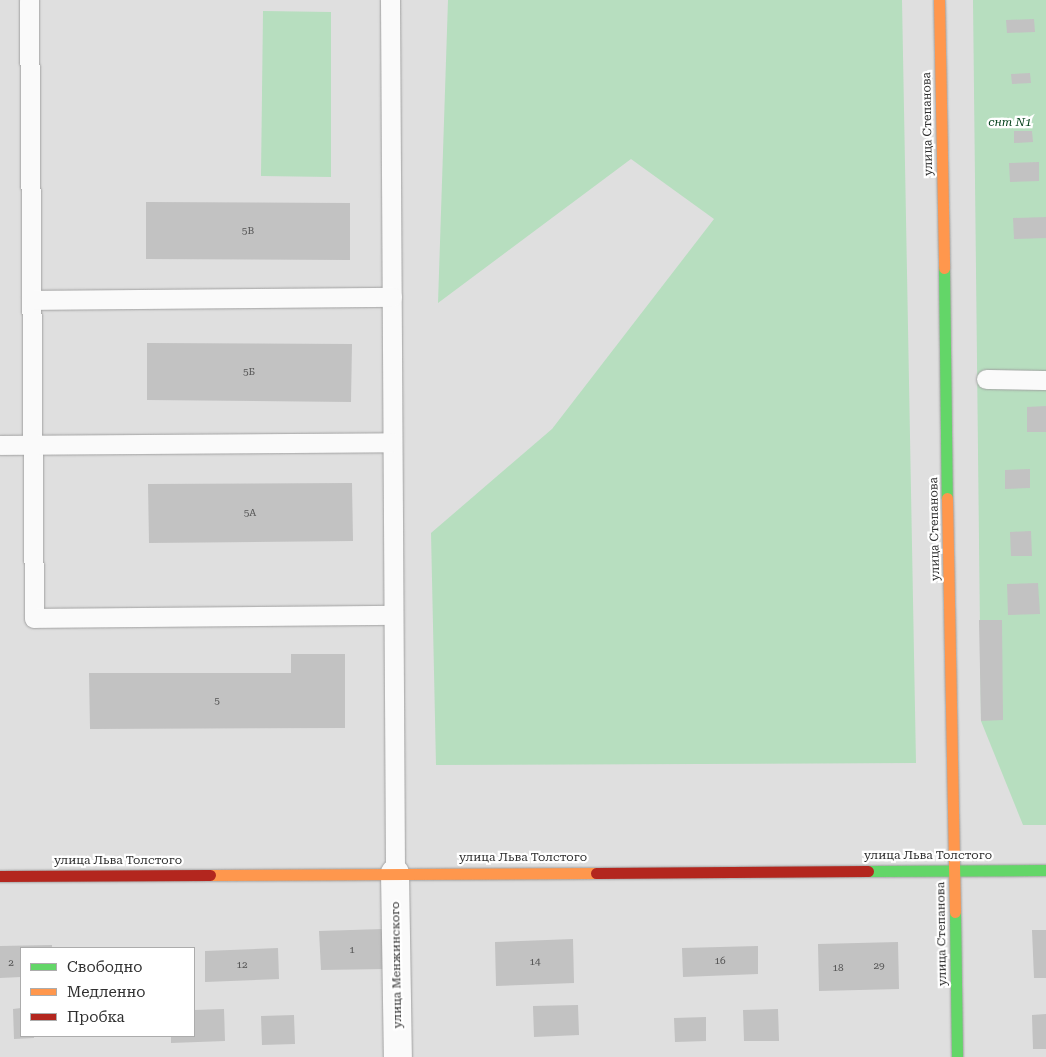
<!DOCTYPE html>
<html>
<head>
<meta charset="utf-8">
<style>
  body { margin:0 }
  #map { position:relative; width:1046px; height:1057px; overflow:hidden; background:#dfdfdf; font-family:"Roboto Serif",serif }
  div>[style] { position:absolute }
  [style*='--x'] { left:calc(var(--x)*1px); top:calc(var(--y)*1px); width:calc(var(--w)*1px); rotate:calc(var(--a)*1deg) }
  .green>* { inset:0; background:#b7debf }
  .building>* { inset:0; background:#c2c2c2 }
  .roads { filter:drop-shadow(0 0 1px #a0a0a0) drop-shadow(0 0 1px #a0a0a0) }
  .lane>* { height:19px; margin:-9.5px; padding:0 9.5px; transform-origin:9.5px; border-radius:9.5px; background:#fafafa }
  .street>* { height:28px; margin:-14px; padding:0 14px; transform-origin:14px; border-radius:14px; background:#fafafa }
  .fast>* { height:11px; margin:-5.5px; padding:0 5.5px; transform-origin:5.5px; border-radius:5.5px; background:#63d668 }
  .slow>* { height:11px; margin:-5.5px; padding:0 5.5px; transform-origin:5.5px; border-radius:5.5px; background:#ff974d }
  .jam>* { height:11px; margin:-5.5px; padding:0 5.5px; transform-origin:5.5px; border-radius:5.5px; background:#b3261e }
  span { translate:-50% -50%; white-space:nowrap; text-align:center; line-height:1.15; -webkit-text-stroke:4.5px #fff; paint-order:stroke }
  .number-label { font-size:10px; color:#545454 }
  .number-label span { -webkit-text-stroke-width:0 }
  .park-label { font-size:12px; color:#003e18; font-style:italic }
  .street-label { font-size:12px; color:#2f2f2f }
  .legend { position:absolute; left:20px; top:947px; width:175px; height:90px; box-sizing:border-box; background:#fff; border:1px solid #acacac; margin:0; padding:6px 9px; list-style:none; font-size:15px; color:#2f2f2f }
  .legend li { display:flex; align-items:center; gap:10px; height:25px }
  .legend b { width:25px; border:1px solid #acacac }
</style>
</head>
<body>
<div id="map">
  <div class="green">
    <div style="clip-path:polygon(448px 0,902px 0,916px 763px,436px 765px,431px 533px,552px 429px,714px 219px,631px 159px,438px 303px)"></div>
    <div style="clip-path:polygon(973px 0,1046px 0,1046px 825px,1023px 825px,981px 721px)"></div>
    <div style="clip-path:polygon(263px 11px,331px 12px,331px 177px,261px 176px)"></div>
  </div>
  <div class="building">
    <div style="clip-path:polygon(1034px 19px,1035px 32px,1007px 33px,1006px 20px)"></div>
    <div style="clip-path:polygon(1030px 73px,1031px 83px,1012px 84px,1011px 74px)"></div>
    <div style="clip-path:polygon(1014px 131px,1032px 131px,1033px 142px,1014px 143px)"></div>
    <div style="clip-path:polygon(1039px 162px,1039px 181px,1010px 182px,1009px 163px)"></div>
    <div style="clip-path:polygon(146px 202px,350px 203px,350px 260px,146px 259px)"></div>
    <div style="clip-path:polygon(1046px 217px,1046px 238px,1014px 239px,1013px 218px)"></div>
    <div style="clip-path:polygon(147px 343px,352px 344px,351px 402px,147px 400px)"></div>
    <div style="clip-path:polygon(1046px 406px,1046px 432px,1027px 432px,1027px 407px)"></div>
    <div style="clip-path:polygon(1030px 469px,1030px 488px,1005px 489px,1005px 470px)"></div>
    <div style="clip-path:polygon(352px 483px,353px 541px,149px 543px,148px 484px)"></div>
    <div style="clip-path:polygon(1031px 531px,1032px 556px,1011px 556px,1010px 532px)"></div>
    <div style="clip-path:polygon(1038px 583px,1040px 614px,1008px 615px,1007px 584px)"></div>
    <div style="clip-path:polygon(979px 620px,1002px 620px,1003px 720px,981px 721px)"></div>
    <div style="clip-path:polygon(291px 654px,345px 654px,345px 728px,90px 729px,89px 673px,291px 673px)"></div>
    <div style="clip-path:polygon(383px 929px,384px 969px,321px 970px,319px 931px)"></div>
    <div style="clip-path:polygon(1032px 930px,1046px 930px,1046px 978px,1034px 978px)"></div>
    <div style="clip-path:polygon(573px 939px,574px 983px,496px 986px,495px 942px)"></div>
    <div style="clip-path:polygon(898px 942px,899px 989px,819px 991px,818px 944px)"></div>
    <div style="clip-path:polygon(52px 945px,52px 948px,21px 948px,21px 977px,0 978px,0 946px)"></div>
    <div style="clip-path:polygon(758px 946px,758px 974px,683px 977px,682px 948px)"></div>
    <div style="clip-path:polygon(278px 948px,279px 979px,205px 982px,205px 951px)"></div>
    <div style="clip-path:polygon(578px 1005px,579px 1035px,534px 1037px,533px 1006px)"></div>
    <div style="clip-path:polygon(21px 1008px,21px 1036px,34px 1036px,34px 1038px,14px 1039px,13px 1009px)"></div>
    <div style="clip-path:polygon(224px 1009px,225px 1041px,171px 1043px,171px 1036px,194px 1036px,194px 1010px)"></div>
    <div style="clip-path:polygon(778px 1009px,779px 1041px,744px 1041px,743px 1010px)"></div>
    <div style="clip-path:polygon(1046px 1014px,1046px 1049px,1033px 1049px,1032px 1015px)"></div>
    <div style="clip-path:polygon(294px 1015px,295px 1044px,262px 1045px,261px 1016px)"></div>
    <div style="clip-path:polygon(706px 1017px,706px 1041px,675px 1042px,674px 1018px)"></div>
  </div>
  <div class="roads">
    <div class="lane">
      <div style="--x:29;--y:0;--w:618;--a:89.54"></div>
      <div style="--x:34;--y:618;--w:359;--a:-0.5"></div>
      <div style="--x:390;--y:0;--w:873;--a:89.67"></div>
      <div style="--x:31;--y:300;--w:361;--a:-0.5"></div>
      <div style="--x:986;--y:379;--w:60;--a:1"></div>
      <div style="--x:0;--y:445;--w:392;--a:-0.4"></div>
    </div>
    <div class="street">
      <div style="--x:395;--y:873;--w:184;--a:89.1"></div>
    </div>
    <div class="fast">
      <div style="--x:944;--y:268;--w:230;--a:89.3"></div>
      <div style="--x:868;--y:871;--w:178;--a:-0.3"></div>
      <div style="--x:955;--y:912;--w:145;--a:89.2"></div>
    </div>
    <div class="slow">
      <div style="--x:939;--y:0;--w:268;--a:88.9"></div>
      <div style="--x:947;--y:498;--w:414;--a:88.9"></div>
      <div style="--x:210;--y:875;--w:386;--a:-0.3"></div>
    </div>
    <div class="jam">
      <div style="--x:596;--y:873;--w:272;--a:-0.4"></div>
      <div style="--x:0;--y:876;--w:210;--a:-0.3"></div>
    </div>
  </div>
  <div class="number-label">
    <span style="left:248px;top:231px">5В</span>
    <span style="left:249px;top:372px">5Б</span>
    <span style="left:250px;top:513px">5А</span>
    <span style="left:217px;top:701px">5</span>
    <span style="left:352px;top:950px">1</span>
    <span style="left:720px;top:961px">16</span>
    <span style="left:535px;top:962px">14</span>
    <span style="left:11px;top:963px">2</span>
    <span style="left:242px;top:965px">12</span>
    <span style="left:879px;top:966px">29</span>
    <span style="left:838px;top:968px">18</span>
  </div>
  <div class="park-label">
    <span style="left:1010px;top:123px">снт N1</span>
  </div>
  <div class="street-label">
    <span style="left:928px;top:124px;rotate:-91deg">улица Степанова</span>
    <span style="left:935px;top:529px;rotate:-91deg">улица Степанова</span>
    <span style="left:928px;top:856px">улица Льва Толстого</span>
    <span style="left:523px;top:858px">улица Льва Толстого</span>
    <span style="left:118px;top:861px">улица Льва Толстого</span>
    <span style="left:942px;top:934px;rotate:-91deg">улица Степанова</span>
    <span style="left:397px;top:965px;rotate:-91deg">улица Менжинского</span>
  </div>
  <ul class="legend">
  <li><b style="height:6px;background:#63d668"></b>Свободно</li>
  <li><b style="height:6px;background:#ff974d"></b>Медленно</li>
  <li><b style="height:6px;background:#b3261e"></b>Пробка</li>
  </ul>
</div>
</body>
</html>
